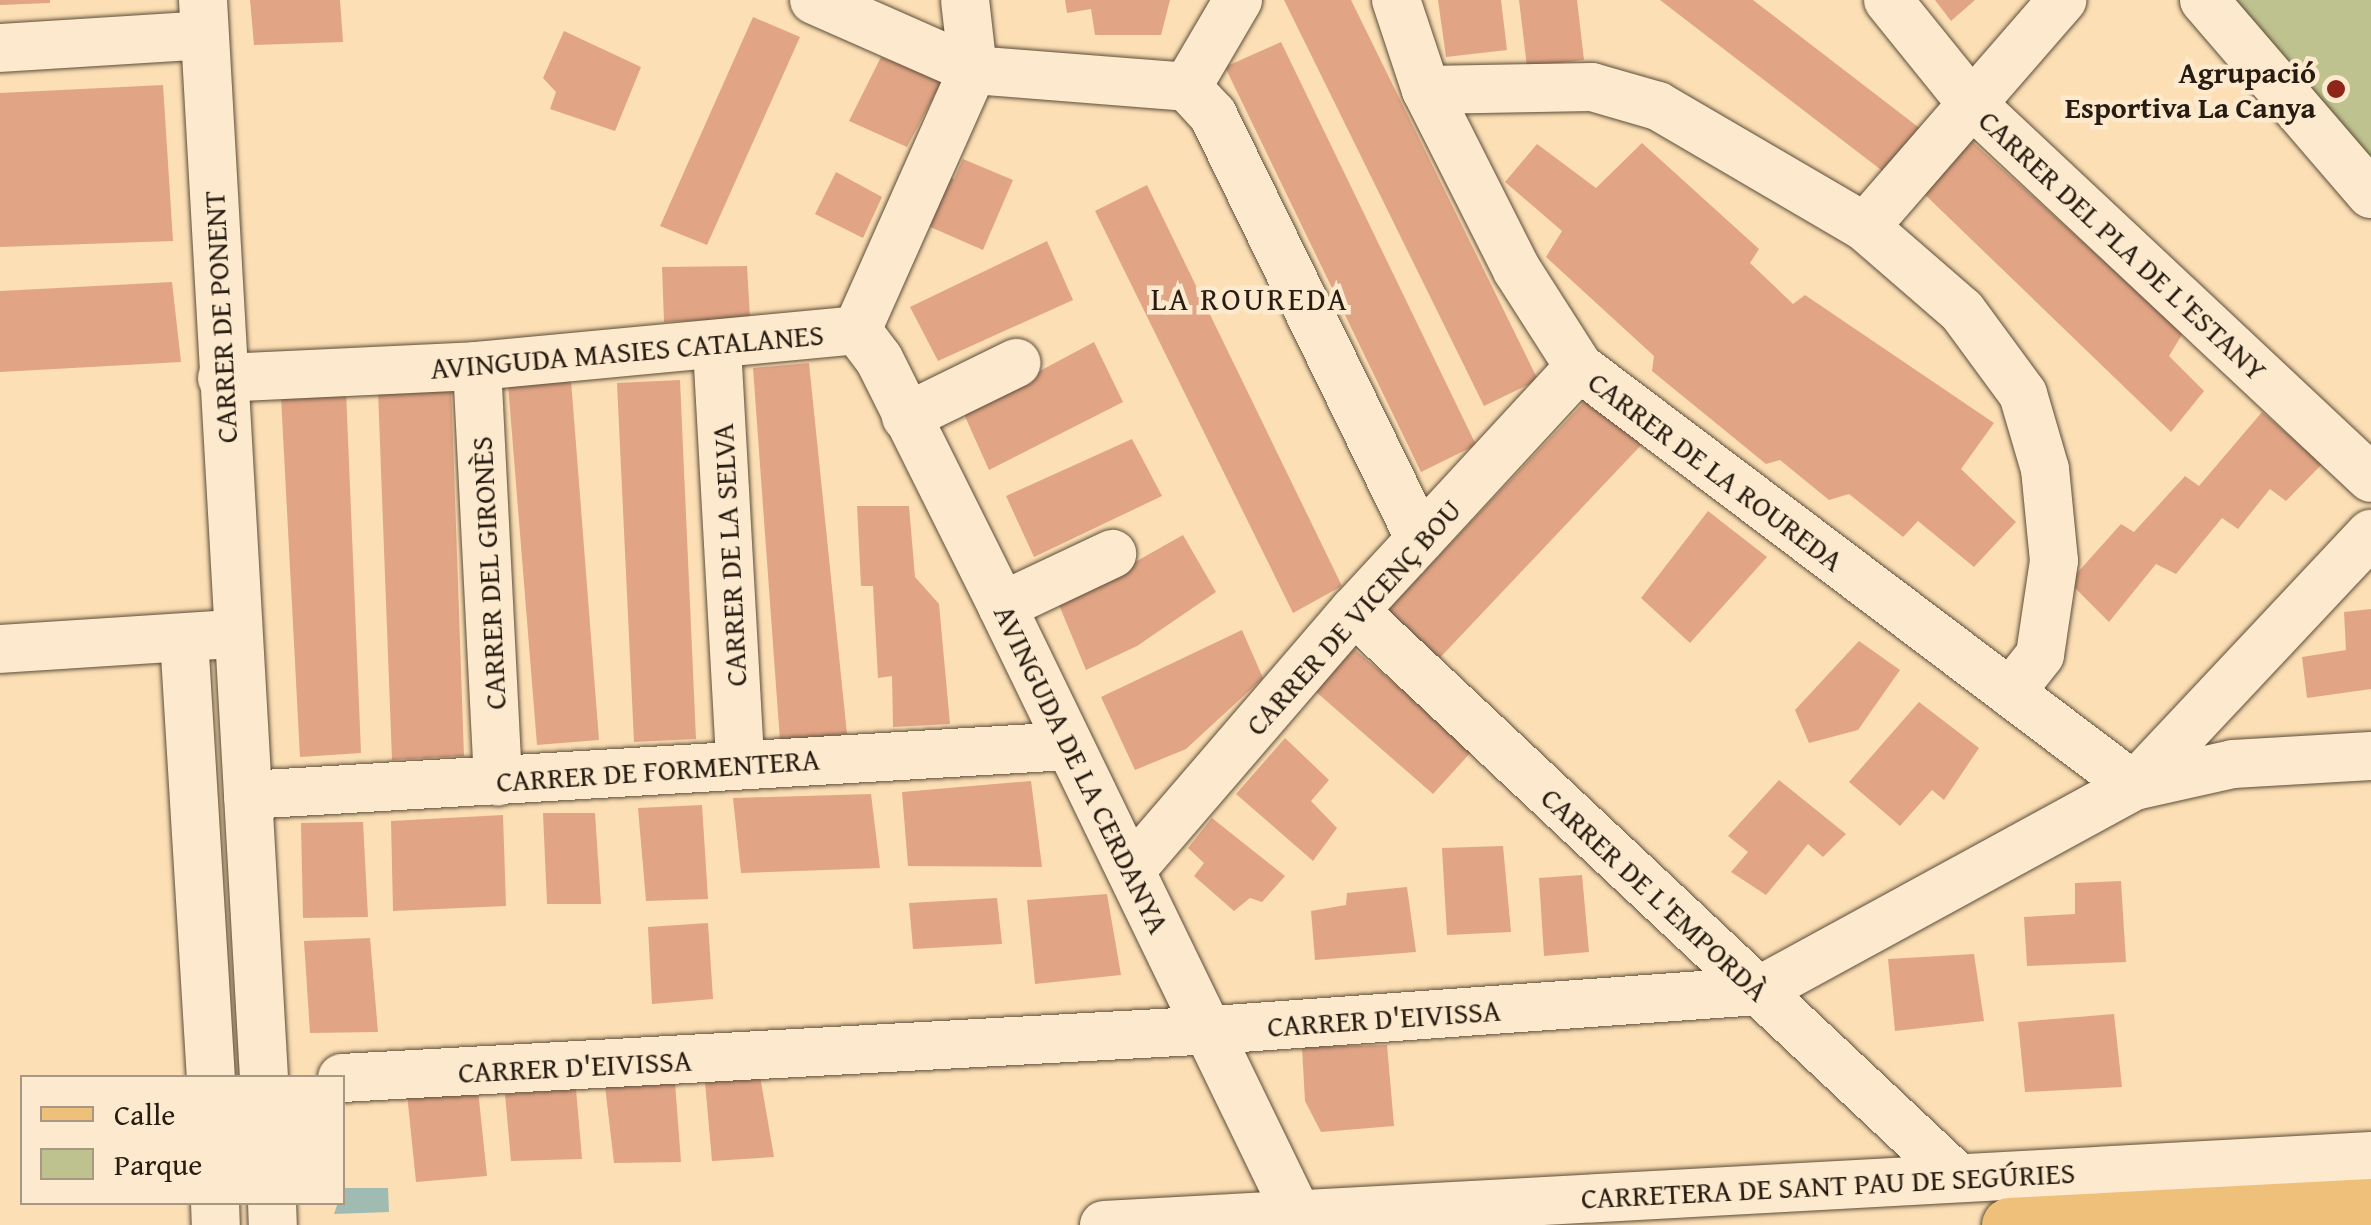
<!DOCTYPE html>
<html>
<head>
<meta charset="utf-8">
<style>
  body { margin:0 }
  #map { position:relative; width:2371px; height:1225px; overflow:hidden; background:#fcdfb4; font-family:"Gentium Book Plus",serif }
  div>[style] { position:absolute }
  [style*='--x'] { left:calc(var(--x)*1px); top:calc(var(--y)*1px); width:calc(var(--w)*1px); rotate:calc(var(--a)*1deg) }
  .green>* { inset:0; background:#bec28e }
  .water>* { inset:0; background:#a0bcb2 }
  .building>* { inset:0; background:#e1a585 }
  .roads { filter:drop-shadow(0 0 2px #5c4d3a) drop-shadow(0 0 2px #5c4d3a) }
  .minor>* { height:48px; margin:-24px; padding:0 24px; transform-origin:24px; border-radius:24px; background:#fdeace }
  .major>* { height:55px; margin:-27.5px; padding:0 27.5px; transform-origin:27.5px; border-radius:27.5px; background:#eec07a }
  .dots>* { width:28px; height:28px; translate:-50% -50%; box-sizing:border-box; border:5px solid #fdeace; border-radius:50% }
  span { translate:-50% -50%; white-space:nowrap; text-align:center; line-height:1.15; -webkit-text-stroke:9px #fdeace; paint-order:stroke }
  .poi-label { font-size:30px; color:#271c12; font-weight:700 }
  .right { translate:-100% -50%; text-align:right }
  .street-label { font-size:30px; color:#271c12 }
  .neighbourhood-label { font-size:32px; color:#271c12; letter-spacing:2.5px }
  .legend { position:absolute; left:20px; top:1075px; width:325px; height:130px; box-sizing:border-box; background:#fdeace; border:2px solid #a79883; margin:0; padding:12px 18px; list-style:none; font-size:30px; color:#271c12 }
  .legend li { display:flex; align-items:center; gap:20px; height:50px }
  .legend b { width:50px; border:2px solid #a79883 }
</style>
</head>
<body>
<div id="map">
  <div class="green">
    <div style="clip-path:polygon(2230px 0,2371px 0,2371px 179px)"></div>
  </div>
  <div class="water">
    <div style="clip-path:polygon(343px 1188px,388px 1188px,389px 1212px,334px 1214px)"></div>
  </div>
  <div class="building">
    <div style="clip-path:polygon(0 0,50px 0,50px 3px,0 5px)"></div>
    <div style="clip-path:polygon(250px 0,340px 0,343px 42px,254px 45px)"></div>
    <div style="clip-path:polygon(1065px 0,1170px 0,1161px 35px,1095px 35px,1091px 9px,1067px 13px)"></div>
    <div style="clip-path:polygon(1284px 0,1351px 0,1538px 380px,1484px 406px)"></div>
    <div style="clip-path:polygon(1438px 0,1501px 0,1507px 50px,1446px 57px)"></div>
    <div style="clip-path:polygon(1519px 0,1577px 0,1584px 60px,1527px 67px)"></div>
    <div style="clip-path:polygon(1660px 0,1753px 0,1926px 133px,1889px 176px)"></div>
    <div style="clip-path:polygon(1935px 0,1975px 0,1951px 21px)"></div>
    <div style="clip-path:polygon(753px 17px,800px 37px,707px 245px,660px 226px)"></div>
    <div style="clip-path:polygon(564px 31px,641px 67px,615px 131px,550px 109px,556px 92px,543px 78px)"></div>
    <div style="clip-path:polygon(1281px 42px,1476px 445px,1421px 472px,1225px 67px)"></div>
    <div style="clip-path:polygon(881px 57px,942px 81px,907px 147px,849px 121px)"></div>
    <div style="clip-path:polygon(163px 85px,173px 241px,0 247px,0 93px)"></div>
    <div style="clip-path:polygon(1965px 135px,2183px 333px,2169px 356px,2204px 391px,2171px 432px,1916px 186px)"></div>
    <div style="clip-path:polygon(1642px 143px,1759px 249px,1750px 263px,1793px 304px,1805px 295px,1994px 423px,1961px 469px,2016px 522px,1974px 567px,1918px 521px,1903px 537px,1849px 494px,1829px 500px,1780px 460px,1766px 464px,1652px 371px,1654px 356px,1546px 257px,1562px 231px,1505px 182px,1537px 144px,1596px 188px)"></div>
    <div style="clip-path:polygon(963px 159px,1013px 180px,983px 250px,928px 226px,942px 174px,954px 179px)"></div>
    <div style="clip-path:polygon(836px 172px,882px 197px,863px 238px,815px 214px)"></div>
    <div style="clip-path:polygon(1147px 185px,1342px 586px,1293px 613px,1095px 211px)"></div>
    <div style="clip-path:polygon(1047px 241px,1073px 300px,938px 361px,910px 307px)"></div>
    <div style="clip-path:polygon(747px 266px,750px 318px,664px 322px,662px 267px)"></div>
    <div style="clip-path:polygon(172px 282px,181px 362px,0 372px,0 291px)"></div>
    <div style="clip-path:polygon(1094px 342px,1123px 402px,989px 470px,963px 412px)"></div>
    <div style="clip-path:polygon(809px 363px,847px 734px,780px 741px,753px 368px)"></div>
    <div style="clip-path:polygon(571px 380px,599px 740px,537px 745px,508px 384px)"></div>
    <div style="clip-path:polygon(680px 380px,696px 739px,634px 742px,617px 383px)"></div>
    <div style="clip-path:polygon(451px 383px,464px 756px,392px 760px,378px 391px)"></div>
    <div style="clip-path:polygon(346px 390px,361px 753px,300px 757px,281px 397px)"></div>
    <div style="clip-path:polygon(1590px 396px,1644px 442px,1435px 663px,1383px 615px)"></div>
    <div style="clip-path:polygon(2262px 412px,2322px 464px,2286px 501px,2270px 489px,2238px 529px,2222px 518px,2176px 574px,2156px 564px,2109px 622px,2069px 582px,2121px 524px,2134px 532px,2185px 476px,2199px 486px)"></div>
    <div style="clip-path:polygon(1132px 439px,1162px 496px,1034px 557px,1006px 496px)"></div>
    <div style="clip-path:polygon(857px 506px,909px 506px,915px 577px,939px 604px,950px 724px,893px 727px,892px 676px,878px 678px,873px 586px,861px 586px)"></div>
    <div style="clip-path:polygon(1708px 511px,1767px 557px,1690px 643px,1641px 598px)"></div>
    <div style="clip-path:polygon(1183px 535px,1216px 592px,1137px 646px,1086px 670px,1059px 605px)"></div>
    <div style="clip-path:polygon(2371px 609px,2371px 689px,2307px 698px,2302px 657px,2346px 650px,2344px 612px)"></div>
    <div style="clip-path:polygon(1242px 630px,1263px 678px,1186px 749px,1135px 770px,1101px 697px)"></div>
    <div style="clip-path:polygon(1859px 641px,1900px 670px,1858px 730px,1809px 743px,1795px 710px)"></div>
    <div style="clip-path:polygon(1354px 649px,1473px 750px,1433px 794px,1315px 691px)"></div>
    <div style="clip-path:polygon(1919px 702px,1979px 748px,1944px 800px,1932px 790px,1900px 826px,1849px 782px)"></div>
    <div style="clip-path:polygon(1285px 738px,1329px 780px,1311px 801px,1337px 828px,1313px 861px,1236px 794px)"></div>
    <div style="clip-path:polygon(1779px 780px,1846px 834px,1823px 857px,1808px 844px,1766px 895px,1731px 872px,1748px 852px,1728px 836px)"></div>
    <div style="clip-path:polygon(1031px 781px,1042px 867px,908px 866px,902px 792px)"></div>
    <div style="clip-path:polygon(871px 794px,880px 868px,741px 873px,733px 798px)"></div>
    <div style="clip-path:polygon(702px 805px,708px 899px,646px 901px,638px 808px)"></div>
    <div style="clip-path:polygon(543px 813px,595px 813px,601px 904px,547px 904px)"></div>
    <div style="clip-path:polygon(503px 815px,506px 906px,393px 911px,391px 821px)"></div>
    <div style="clip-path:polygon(1212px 818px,1285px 876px,1262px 902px,1250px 898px,1234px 911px,1194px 876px,1204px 863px,1188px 848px)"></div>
    <div style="clip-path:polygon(363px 822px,368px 917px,303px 918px,301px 823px)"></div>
    <div style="clip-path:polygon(1503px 846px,1511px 932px,1447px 935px,1442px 848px)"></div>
    <div style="clip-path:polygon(1582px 875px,1589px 952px,1544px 956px,1539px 878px)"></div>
    <div style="clip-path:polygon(2121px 881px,2126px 962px,2027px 966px,2024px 917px,2075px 914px,2075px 883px)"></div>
    <div style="clip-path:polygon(1407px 887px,1416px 952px,1315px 960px,1311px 911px,1346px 905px,1347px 893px)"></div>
    <div style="clip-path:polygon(1107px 894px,1121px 975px,1035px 984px,1027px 900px)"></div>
    <div style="clip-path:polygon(997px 898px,1002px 944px,913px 949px,909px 903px)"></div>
    <div style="clip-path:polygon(708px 923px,713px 999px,652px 1004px,648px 927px)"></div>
    <div style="clip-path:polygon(370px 938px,378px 1032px,310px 1033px,304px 941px)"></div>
    <div style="clip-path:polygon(1974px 954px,1984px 1021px,1895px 1031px,1888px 959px)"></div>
    <div style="clip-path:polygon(2114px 1014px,2122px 1087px,2025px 1092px,2018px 1022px)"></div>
    <div style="clip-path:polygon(1387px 1045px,1394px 1126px,1321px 1132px,1305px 1101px,1302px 1047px)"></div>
    <div style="clip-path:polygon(760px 1076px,774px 1157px,712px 1161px,705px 1082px)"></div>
    <div style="clip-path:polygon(675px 1083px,681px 1162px,614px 1163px,605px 1086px)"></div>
    <div style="clip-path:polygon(576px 1089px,582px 1159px,511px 1161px,505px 1094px)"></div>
    <div style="clip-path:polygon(478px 1090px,487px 1176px,416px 1182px,407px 1094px)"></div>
  </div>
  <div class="roads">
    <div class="minor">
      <div style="--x:203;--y:0;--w:1080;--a:86.76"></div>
      <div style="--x:814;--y:0;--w:174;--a:23.8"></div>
      <div style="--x:973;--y:70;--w:215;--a:4.5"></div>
      <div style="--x:1187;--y:87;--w:101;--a:-59.6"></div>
      <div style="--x:1396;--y:0;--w:95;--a:71.6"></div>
      <div style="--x:1426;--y:90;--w:202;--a:63.2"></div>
      <div style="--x:1517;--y:270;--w:115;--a:57.4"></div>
      <div style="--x:1579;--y:367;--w:695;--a:37.05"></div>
      <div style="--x:2134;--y:786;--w:346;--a:-46.8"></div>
      <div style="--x:1888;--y:0;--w:132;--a:51.1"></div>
      <div style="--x:1971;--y:103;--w:548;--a:43.15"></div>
      <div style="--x:2204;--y:0;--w:256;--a:49.3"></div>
      <div style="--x:0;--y:48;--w:204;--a:-3.6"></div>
      <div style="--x:1187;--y:87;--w:38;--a:47"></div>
      <div style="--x:1213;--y:115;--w:472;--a:64"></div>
      <div style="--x:1426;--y:90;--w:166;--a:-1"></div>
      <div style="--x:1592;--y:87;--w:69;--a:16.1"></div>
      <div style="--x:1658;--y:106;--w:240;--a:30.3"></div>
      <div style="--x:1865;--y:227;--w:128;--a:40.9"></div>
      <div style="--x:1962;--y:311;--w:103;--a:53.7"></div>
      <div style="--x:2023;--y:394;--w:78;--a:73.7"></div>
      <div style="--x:2045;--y:469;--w:92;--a:84.4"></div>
      <div style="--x:2054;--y:561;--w:95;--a:98.5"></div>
      <div style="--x:2040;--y:655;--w:48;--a:128.3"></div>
      <div style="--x:1865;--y:227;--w:301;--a:-49"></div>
      <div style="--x:857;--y:330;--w:36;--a:53"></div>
      <div style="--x:879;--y:359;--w:276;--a:63.5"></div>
      <div style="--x:1002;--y:606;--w:676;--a:64.12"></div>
      <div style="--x:717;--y:347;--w:417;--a:86.8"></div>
      <div style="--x:477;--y:366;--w:416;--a:87.1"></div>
      <div style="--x:222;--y:378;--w:255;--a:-2.7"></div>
      <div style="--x:477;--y:366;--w:382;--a:-5.4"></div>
      <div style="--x:857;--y:330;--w:285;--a:-66"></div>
      <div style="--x:973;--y:70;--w:70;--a:-96.5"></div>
      <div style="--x:906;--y:417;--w:123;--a:-26.1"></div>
      <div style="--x:1002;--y:606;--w:122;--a:-25.3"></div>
      <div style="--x:1354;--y:611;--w:827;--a:43.19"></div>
      <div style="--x:184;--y:638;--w:441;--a:86.5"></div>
      <div style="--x:0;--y:649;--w:216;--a:-3.7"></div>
      <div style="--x:248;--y:795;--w:821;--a:-3.42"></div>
      <div style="--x:1131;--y:870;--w:342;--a:-49.3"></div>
      <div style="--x:1354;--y:611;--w:332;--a:-47.3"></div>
      <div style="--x:342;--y:1078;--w:872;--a:-3.15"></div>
      <div style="--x:1213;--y:1030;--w:546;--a:-4.09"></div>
      <div style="--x:1758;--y:991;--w:428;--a:-28.6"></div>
      <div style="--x:2134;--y:786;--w:101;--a:-12.5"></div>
      <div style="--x:2233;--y:764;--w:138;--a:-3.3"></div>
      <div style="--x:215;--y:1202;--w:23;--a:88"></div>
      <div style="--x:272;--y:1202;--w:23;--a:88"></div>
      <div style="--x:1104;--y:1225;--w:1269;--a:-3.12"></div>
    </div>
    <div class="major">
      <div style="--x:2009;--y:1225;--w:362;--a:-3"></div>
    </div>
  </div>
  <div class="dots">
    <div style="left:2336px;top:89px;background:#8f2418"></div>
  </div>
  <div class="poi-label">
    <span class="right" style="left:2316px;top:89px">Agrupació<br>Esportiva La Canya</span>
  </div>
  <div class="street-label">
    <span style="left:2123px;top:245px;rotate:43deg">CARRER DEL PLA DE L'ESTANY</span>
    <span style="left:220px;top:317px;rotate:-93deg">CARRER DE PONENT</span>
    <span style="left:627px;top:351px;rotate:-5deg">AVINGUDA MASIES CATALANES</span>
    <span style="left:1716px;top:471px;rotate:37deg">CARRER DE LA ROUREDA</span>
    <span style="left:729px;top:555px;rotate:-93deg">CARRER DE LA SELVA</span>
    <span style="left:488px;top:573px;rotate:-93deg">CARRER DEL GIRONÈS</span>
    <span style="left:1353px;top:617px;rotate:-48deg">CARRER DE VICENÇ BOU</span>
    <span style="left:1082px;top:769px;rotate:64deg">AVINGUDA DE LA CERDANYA</span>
    <span style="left:658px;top:770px;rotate:-4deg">CARRER DE FORMENTERA</span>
    <span style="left:1655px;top:894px;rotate:43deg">CARRER DE L'EMPORDÀ</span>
    <span style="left:1384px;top:1018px;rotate:-4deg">CARRER D'EIVISSA</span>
    <span style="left:575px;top:1066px;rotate:-3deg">CARRER D'EIVISSA</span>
    <span style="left:1828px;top:1185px;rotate:-3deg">CARRETERA DE SANT PAU DE SEGÚRIES</span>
  </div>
  <div class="neighbourhood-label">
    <span style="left:1250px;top:299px">LA ROUREDA</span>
  </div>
  <ul class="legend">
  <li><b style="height:12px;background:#eec07a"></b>Calle</li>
  <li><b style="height:28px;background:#bec28e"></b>Parque</li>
  </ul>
</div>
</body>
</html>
